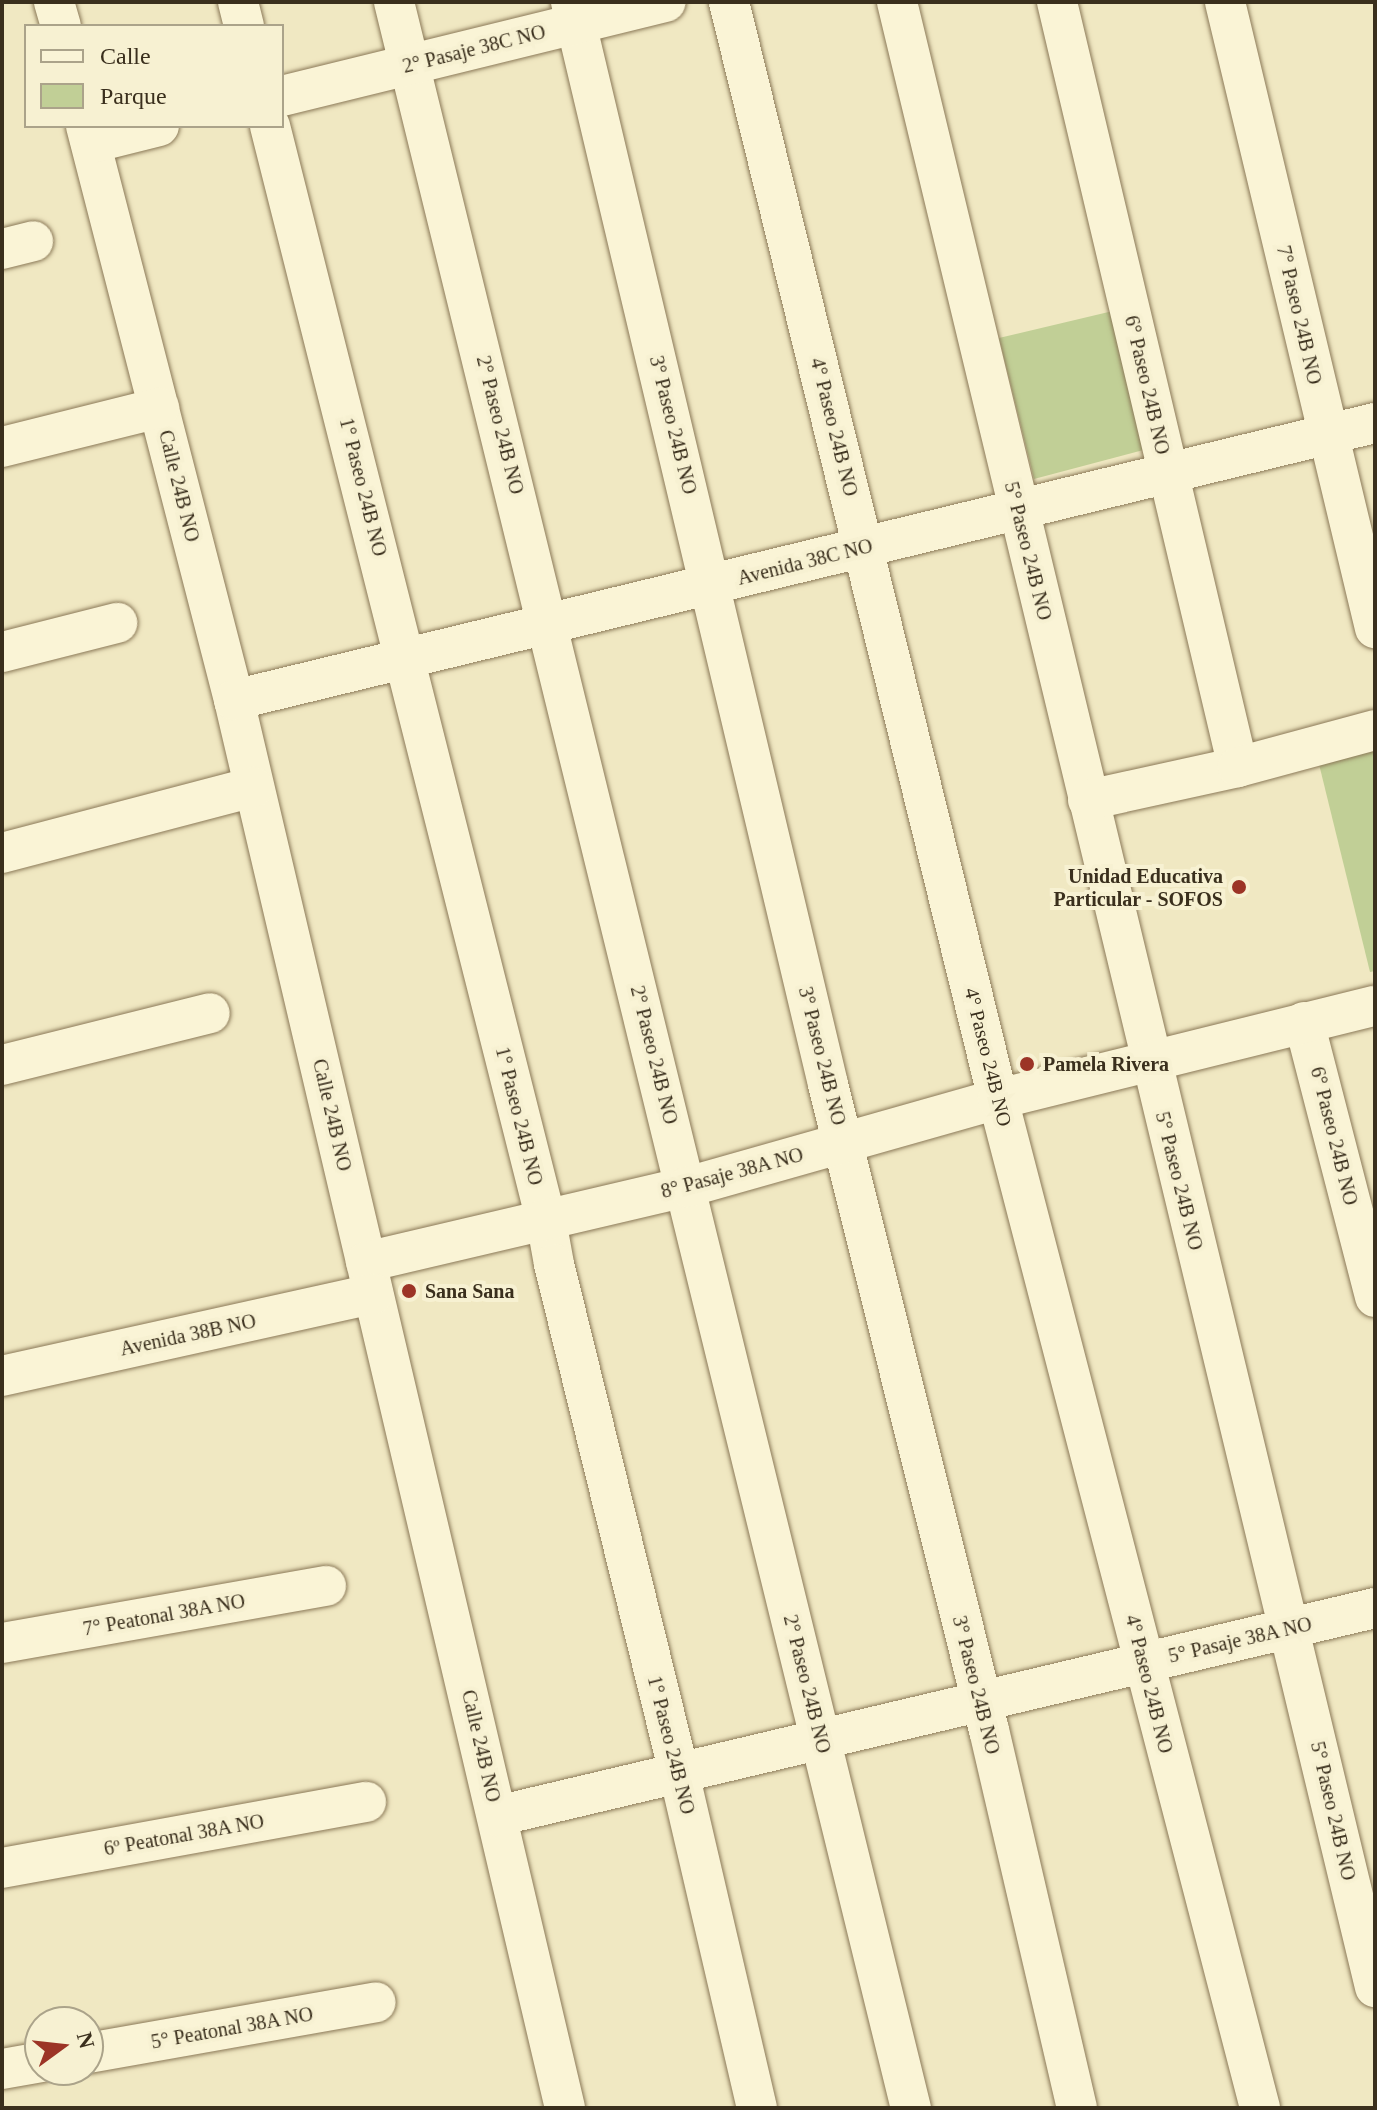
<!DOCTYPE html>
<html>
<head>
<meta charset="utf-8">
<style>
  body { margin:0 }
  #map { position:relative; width:1377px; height:2110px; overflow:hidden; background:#f0e8c2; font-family:"Times New Roman",serif }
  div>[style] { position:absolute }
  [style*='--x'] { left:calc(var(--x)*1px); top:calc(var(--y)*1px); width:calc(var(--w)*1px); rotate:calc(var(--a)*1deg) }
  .green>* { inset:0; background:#c1cf96 }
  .roads { filter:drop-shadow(0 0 2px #8b7958) drop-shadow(0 0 2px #8b7958) }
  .street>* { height:40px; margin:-20px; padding:0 20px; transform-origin:20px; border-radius:20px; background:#faf4d6 }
  .dots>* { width:22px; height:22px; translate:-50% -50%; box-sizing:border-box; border:4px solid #f7f1d2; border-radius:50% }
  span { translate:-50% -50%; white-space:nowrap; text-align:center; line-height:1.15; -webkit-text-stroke:8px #f7f1d2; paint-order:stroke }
  .street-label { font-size:20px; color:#3a2f1d }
  .poi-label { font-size:20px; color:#3a2f1d; font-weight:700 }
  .right { translate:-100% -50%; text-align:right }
  .left { translate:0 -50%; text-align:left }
  .frame { position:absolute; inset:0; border:4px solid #3a2f1d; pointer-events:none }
  .legend { position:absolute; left:24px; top:24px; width:260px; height:104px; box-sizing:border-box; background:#f7f1d2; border:2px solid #aba38a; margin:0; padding:10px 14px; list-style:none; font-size:24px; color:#3a2f1d }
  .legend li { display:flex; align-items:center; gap:16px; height:40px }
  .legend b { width:40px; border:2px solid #aba38a }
  .north { position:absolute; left:24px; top:2006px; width:80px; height:80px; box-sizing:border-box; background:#f7f1d2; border:2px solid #aba38a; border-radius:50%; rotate:75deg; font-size:22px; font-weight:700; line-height:32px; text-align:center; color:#3a2f1d }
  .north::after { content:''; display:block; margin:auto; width:28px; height:36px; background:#9c3426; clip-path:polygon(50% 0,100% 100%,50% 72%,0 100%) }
</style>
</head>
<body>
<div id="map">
  <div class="green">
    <div style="clip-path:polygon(1117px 310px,1151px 448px,1034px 479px,999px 338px)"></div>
    <div style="clip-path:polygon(1375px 743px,1375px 971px,1370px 972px,1317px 756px)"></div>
  </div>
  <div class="roads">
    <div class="street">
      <div style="--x:54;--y:2;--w:25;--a:74"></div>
      <div style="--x:238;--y:2;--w:25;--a:76"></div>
      <div style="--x:394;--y:2;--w:2169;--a:76.21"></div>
      <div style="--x:571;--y:2;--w:1112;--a:76.64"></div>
      <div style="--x:828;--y:1084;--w:666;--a:76.01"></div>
      <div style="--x:989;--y:1730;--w:388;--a:76.9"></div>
      <div style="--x:729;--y:2;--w:1129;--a:76.22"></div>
      <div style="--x:998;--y:1099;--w:1042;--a:75.44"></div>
      <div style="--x:897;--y:2;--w:2042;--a:76.46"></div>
      <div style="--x:1057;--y:2;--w:786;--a:76.69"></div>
      <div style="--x:1225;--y:2;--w:644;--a:76.53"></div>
      <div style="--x:282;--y:96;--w:395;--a:-13.8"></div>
      <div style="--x:86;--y:126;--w:593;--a:75.54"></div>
      <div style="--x:234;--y:700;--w:1446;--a:76.77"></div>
      <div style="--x:270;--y:126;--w:1128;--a:75.84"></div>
      <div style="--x:546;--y:1220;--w:45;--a:79.7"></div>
      <div style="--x:554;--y:1264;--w:524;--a:76.2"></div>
      <div style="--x:679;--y:1773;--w:344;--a:76.9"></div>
      <div style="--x:91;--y:143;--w:70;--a:-14"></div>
      <div style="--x:2;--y:249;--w:32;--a:-14"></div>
      <div style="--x:2;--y:447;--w:162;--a:-14"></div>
      <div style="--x:2;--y:652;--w:119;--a:-14.2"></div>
      <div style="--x:234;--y:700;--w:1174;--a:-13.65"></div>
      <div style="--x:1088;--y:800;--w:154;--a:-12.4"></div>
      <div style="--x:1238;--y:767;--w:142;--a:-15.1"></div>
      <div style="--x:2;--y:853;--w:260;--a:-14.7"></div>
      <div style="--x:1304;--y:1022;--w:284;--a:75.5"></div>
      <div style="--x:2;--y:1065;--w:214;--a:-14"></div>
      <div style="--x:366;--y:1262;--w:330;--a:-13.2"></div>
      <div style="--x:687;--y:1187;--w:323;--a:-15.8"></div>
      <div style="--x:998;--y:1099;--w:388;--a:-13.9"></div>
      <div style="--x:2;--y:1376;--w:380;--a:-12.5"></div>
      <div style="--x:2;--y:1643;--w:329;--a:-10"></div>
      <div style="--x:497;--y:1816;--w:902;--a:-13.33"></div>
      <div style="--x:2;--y:1868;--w:370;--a:-10.3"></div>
      <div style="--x:88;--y:2053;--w:292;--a:-10"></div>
      <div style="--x:2;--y:2069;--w:39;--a:-10"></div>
    </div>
  </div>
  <div class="dots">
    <div style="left:1239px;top:887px;background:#9c3426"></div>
    <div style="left:1027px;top:1064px;background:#9c3426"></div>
    <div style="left:409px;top:1291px;background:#9c3426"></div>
  </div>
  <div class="street-label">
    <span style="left:474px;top:49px;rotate:-14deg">2° Pasaje 38C NO</span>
    <span style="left:1299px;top:315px;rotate:77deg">7° Paseo 24B NO</span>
    <span style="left:1147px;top:385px;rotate:77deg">6° Paseo 24B NO</span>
    <span style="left:500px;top:425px;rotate:76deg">2° Paseo 24B NO</span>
    <span style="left:673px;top:425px;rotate:76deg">3° Paseo 24B NO</span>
    <span style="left:834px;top:427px;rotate:76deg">4° Paseo 24B NO</span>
    <span style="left:179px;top:486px;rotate:76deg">Calle 24B NO</span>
    <span style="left:363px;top:487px;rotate:76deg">1° Paseo 24B NO</span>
    <span style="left:1028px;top:551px;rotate:76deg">5° Paseo 24B NO</span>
    <span style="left:805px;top:562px;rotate:-14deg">Avenida 38C NO</span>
    <span style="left:654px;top:1055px;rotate:76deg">2° Paseo 24B NO</span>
    <span style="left:822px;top:1056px;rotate:76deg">3° Paseo 24B NO</span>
    <span style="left:988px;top:1057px;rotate:76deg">4° Paseo 24B NO</span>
    <span style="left:332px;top:1115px;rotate:77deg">Calle 24B NO</span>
    <span style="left:519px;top:1116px;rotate:76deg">1° Paseo 24B NO</span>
    <span style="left:1334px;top:1136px;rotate:76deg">6° Paseo 24B NO</span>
    <span style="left:732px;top:1173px;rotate:-15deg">8° Pasaje 38A NO</span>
    <span style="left:1179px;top:1181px;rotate:76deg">5° Paseo 24B NO</span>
    <span style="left:188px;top:1335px;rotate:-12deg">Avenida 38B NO</span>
    <span style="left:164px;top:1615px;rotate:-10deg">7° Peatonal 38A NO</span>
    <span style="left:1240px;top:1640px;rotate:-13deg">5° Pasaje 38A NO</span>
    <span style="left:807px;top:1684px;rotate:76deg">2° Paseo 24B NO</span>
    <span style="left:1149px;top:1684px;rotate:76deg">4° Paseo 24B NO</span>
    <span style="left:976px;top:1685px;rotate:76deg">3° Paseo 24B NO</span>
    <span style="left:671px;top:1745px;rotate:76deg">1° Paseo 24B NO</span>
    <span style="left:481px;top:1746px;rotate:77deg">Calle 24B NO</span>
    <span style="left:1333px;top:1811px;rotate:77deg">5° Paseo 24B NO</span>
    <span style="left:184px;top:1835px;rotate:-10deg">6º Peatonal 38A NO</span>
    <span style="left:232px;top:2028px;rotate:-10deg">5° Peatonal 38A NO</span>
  </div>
  <div class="poi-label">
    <span class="right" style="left:1223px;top:888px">Unidad Educativa<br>Particular - SOFOS</span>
    <span class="left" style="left:1043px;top:1064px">Pamela Rivera</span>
    <span class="left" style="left:425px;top:1291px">Sana Sana</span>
  </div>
  <div class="frame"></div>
  <ul class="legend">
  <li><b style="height:10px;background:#faf4d6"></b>Calle</li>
  <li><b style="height:22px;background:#c1cf96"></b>Parque</li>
  </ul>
  <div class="north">N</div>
</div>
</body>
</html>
